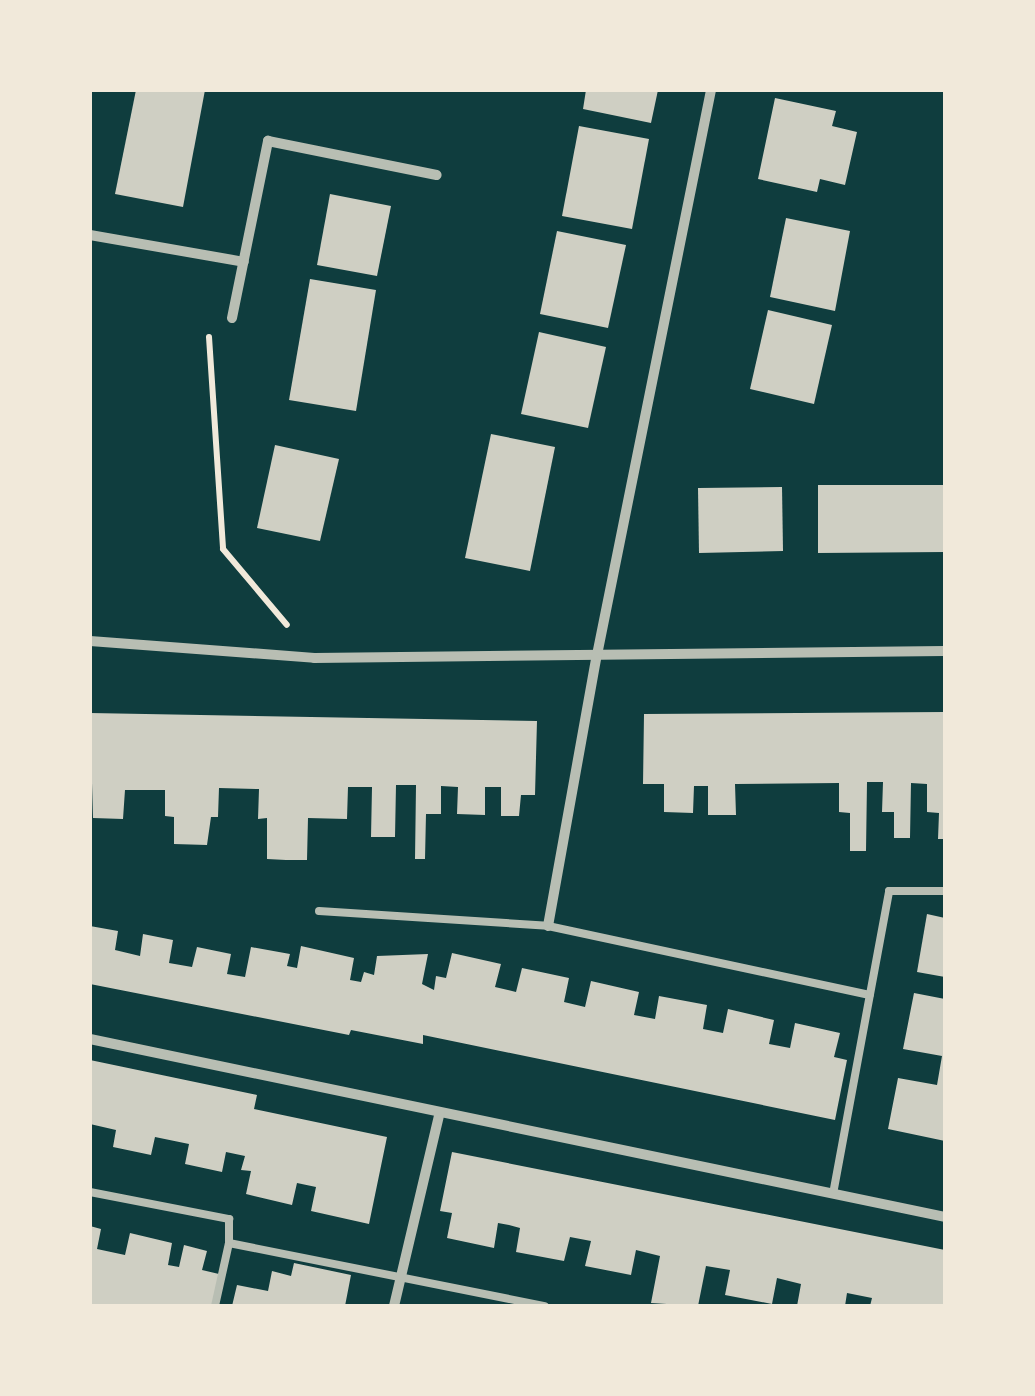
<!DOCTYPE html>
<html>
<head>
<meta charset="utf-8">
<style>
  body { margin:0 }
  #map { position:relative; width:1035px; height:1396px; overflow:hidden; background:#0f3d3e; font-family:"Work Sans",sans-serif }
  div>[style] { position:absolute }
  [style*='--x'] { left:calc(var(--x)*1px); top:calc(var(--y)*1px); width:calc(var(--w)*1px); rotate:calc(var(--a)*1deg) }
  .building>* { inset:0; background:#cfcfc3 }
  .path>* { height:6px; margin:-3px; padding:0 3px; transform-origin:3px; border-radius:3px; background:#f1e9da }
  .service>* { height:8px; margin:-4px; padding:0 4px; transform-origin:4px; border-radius:4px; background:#b8beb3 }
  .minor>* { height:10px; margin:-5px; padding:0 5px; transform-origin:5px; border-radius:5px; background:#b8beb3 }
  span { translate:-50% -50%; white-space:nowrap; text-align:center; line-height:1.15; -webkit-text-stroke:9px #f1e9da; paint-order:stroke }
  .frame { position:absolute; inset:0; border:92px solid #f1e9da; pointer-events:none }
</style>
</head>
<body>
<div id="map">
  <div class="building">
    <div style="clip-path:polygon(136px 90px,205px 90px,183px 207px,115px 194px)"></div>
    <div style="clip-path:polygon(586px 90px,658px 90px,651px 123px,583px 109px)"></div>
    <div style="clip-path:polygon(775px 98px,836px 111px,832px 126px,857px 132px,845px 185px,820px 179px,817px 192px,758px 179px)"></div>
    <div style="clip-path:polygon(579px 126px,649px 139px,632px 229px,562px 216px)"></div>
    <div style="clip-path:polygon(330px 194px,391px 206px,377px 276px,317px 265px)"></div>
    <div style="clip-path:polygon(786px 218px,850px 231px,835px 311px,770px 297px)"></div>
    <div style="clip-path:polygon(557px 231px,626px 245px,608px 328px,540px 314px)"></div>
    <div style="clip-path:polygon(310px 279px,376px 290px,356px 411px,289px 400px)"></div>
    <div style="clip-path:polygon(768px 310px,832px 325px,814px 404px,750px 389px)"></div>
    <div style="clip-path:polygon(539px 332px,606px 347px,588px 428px,521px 414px)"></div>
    <div style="clip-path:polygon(491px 434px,555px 447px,530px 571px,465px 558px)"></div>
    <div style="clip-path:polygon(275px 445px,339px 459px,320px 541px,257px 528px)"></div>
    <div style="clip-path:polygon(818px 485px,945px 485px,945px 552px,818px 553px)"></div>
    <div style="clip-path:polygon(782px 487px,783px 551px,699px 553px,698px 488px)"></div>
    <div style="clip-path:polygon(945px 712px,945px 839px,938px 839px,939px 813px,927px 812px,927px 784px,911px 783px,910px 838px,894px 838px,894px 812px,882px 812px,883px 782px,867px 782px,866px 851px,850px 851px,850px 813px,839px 812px,839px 783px,735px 784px,736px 815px,708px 815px,708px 786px,694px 786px,693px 813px,664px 812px,664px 784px,643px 784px,644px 714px)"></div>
    <div style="clip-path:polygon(90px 713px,537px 721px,535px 795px,521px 795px,519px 816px,501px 816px,501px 787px,485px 787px,485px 815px,457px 814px,458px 787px,441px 786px,441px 814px,426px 814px,425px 859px,415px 859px,416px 785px,396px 785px,395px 837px,371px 837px,372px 787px,348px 787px,347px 819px,308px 818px,307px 860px,286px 860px,267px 859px,267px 818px,258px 819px,259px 789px,219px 788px,218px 817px,211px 817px,207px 845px,174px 844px,174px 817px,165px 816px,165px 790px,125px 790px,123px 819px,93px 818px)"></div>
    <div style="clip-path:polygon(927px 914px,945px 918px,945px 977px,917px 972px)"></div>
    <div style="clip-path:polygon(90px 926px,118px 931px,115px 950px,140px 956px,143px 934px,173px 940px,169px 963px,192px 967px,197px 947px,231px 954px,227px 974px,245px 977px,251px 947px,290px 954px,287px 966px,297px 968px,301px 946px,354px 958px,350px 980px,361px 982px,364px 972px,374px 975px,377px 956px,428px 954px,422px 984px,434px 990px,436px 976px,446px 978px,452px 953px,501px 964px,495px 987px,516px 992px,522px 968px,569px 978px,564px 1002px,585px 1007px,591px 981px,639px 992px,634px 1015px,655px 1019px,659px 996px,707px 1005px,703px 1029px,723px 1033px,728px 1009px,774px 1020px,769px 1044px,790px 1048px,795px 1023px,840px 1033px,834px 1057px,847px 1060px,835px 1120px,423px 1035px,423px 1044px,351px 1030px,349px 1035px,90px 984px)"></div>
    <div style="clip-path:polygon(914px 993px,945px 999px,945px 1141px,888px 1129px,898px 1078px,937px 1085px,942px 1056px,903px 1049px)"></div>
    <div style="clip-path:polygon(90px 1060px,257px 1095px,254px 1109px,387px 1137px,369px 1224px,311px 1211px,316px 1187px,297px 1183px,292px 1205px,246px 1194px,251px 1171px,241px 1170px,245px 1156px,226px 1152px,222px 1172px,185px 1164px,189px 1144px,155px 1137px,151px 1155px,113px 1147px,116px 1130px,90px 1124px)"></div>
    <div style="clip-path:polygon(452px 1152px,945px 1250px,945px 1306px,870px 1306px,872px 1298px,847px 1293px,845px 1306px,797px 1306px,801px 1284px,777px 1278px,772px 1304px,725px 1295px,730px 1270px,706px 1266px,698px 1306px,651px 1303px,660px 1256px,636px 1250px,631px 1275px,585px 1266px,591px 1241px,570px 1237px,564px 1261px,516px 1252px,520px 1228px,509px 1225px,498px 1223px,494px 1248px,447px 1238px,452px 1213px,440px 1211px)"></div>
    <div style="clip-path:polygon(90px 1226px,101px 1229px,97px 1249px,125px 1255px,130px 1233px,172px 1243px,168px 1265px,179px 1267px,184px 1245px,207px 1251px,202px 1270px,219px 1274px,212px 1306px,90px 1306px)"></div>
    <div style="clip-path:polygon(294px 1263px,351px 1275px,345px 1306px,232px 1306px,237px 1285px,268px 1291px,272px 1271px,291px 1276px)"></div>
  </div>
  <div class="path">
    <div style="--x:209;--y:337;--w:212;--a:86.2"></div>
    <div style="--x:223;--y:549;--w:99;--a:49.9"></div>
  </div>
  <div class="service">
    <div style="--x:319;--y:911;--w:229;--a:3.7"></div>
    <div style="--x:548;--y:926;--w:329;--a:12.1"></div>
    <div style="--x:90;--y:1192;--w:142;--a:11"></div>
    <div style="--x:229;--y:1219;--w:24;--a:90"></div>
    <div style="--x:833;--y:1194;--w:308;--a:-79.5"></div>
    <div style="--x:889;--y:891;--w:56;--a:0"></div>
    <div style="--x:215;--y:1306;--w:65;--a:-77.5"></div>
    <div style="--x:229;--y:1243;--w:322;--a:11.3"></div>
  </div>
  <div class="minor">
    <div style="--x:90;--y:235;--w:156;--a:9.9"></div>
    <div style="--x:232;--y:318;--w:181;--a:-78.5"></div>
    <div style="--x:268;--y:141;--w:172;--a:11.4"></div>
    <div style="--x:90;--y:641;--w:225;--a:4.3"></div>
    <div style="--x:314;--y:658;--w:631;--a:-0.64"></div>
    <div style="--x:548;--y:926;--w:275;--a:-79.8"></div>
    <div style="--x:597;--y:655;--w:576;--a:-78.59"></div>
    <div style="--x:90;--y:1039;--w:873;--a:11.76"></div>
    <div style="--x:394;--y:1306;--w:199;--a:-76.7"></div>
  </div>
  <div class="frame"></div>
</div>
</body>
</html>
